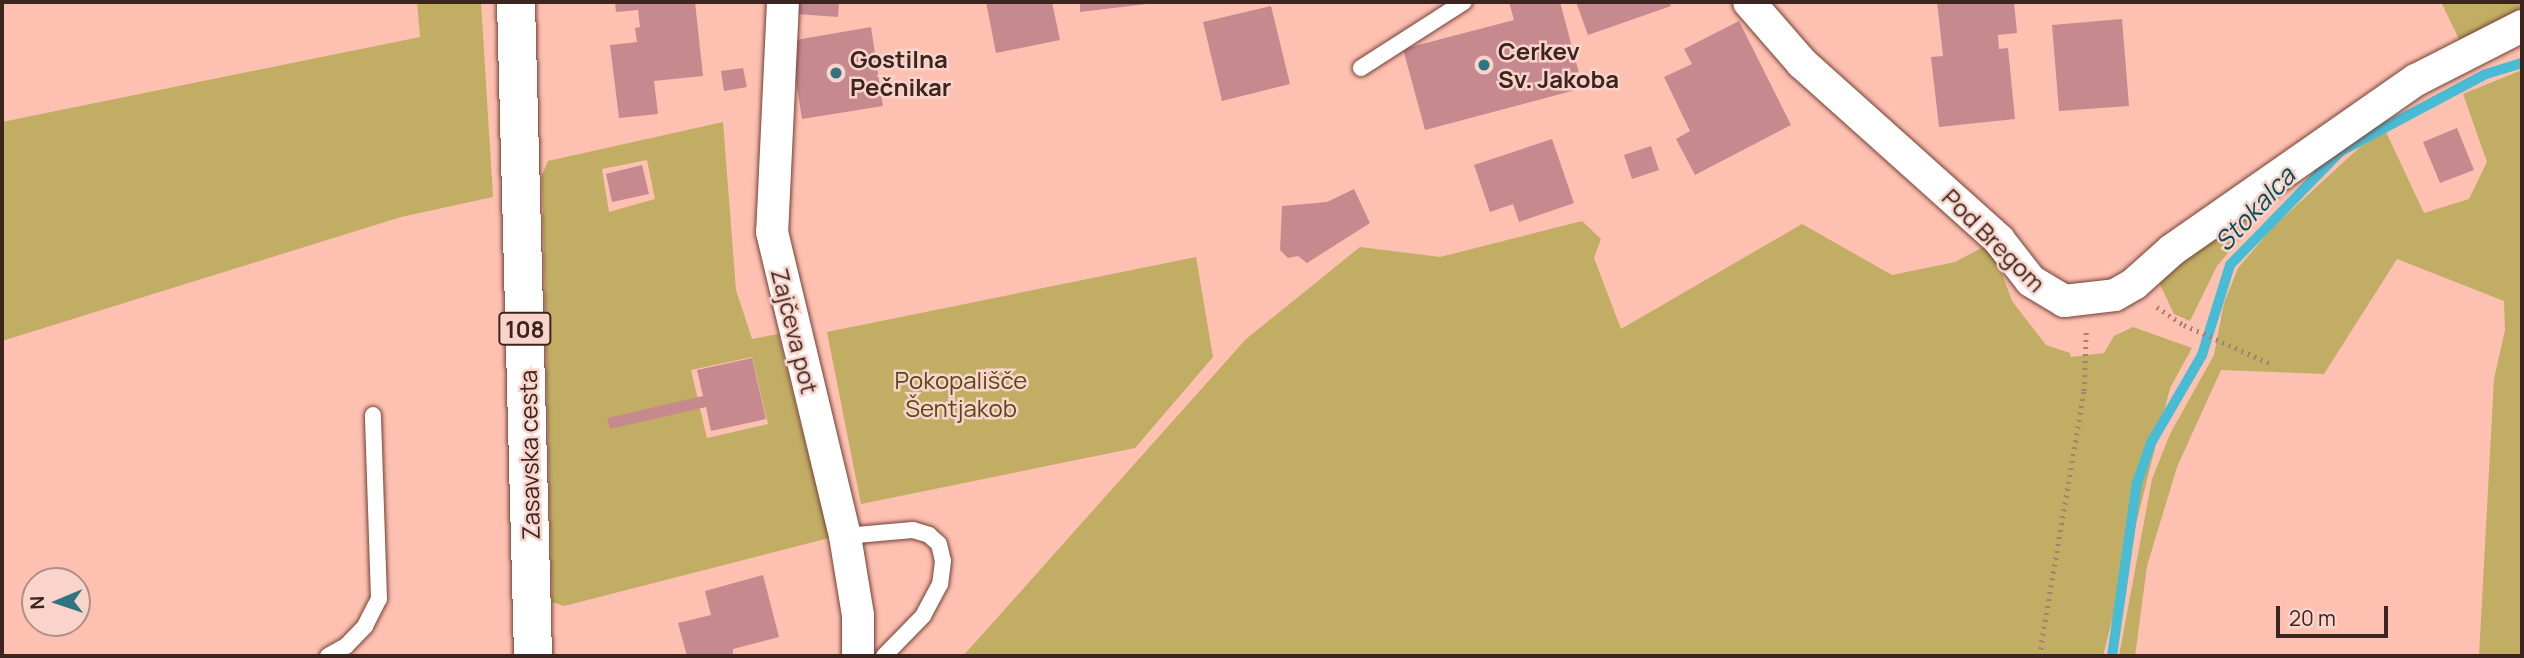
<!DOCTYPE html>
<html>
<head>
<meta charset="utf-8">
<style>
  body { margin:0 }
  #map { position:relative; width:2524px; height:658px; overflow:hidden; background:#fec0b1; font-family:Manrope,sans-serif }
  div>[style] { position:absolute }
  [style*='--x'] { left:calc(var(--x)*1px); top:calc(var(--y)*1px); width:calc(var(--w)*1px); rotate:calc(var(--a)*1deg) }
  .green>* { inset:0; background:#c1ad63 }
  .stream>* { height:10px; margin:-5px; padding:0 5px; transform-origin:5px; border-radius:5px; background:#48bcd5 }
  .building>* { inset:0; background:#c6898e }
  .path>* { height:4.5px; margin-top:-2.25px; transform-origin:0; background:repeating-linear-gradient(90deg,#ab7e72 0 2px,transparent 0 7px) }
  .roads { filter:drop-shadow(0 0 2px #734034) drop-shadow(0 0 2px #734034) }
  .lane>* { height:16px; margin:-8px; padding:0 8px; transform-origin:8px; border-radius:8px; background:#fff }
  .street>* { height:32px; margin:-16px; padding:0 16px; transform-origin:16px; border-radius:16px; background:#fff }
  .primary>* { height:38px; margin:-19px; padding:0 19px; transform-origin:19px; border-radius:19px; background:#fff }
  .dots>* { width:19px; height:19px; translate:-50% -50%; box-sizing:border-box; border:4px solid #fad4cb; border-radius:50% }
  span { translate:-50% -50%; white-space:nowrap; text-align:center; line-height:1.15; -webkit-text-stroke:5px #fad4cb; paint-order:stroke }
  .shield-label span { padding:2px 5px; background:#fad4cb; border:2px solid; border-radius:5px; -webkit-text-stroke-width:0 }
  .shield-label { font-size:23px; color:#3c251f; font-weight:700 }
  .poi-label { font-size:24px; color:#3c251f; font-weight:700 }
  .left { translate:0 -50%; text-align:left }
  .street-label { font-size:24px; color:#3c251f }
  .park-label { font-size:24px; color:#55491a }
  .water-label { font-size:26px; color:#074e5b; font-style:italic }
  .frame { position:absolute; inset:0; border:4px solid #3c251f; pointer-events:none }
  .north { position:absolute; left:21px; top:567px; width:70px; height:70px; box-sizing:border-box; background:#fad4cb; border:2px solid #ae8e86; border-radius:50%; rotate:268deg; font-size:19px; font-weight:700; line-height:28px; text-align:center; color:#3c251f }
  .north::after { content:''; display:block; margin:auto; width:24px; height:32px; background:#2f7483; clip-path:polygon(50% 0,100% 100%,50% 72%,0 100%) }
  .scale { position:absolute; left:2276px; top:606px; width:112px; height:32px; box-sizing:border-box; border:4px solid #3c251f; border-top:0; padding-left:9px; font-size:21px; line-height:24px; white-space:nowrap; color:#3c251f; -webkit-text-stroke:5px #fad4cb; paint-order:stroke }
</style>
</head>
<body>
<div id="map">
  <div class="green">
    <div style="clip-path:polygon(417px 2px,481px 2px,493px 197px,401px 217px,2px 341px,2px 122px,420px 37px)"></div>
    <div style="clip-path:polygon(2441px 2px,2522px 2px,2522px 18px,2460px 41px)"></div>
    <div style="clip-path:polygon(2522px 70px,2521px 656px,2479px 656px,2494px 379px,2505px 330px,2504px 301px,2397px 259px,2324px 374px,2221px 370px,2177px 467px,2147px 566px,2135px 656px,2119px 656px,2152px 479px,2170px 434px,2214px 355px,2224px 303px,2238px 268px,2274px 226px,2360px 147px,2386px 132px,2424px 213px,2469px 199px,2487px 162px,2463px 94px)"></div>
    <div style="clip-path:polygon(evenodd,723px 122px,736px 290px,752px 339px,778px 334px,829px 538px,564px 606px,552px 602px,542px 175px,548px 161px,723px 122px,647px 160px,655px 199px,609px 212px,602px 169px,647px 160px,723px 122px,752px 357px,768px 424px,707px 438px,691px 370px,752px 357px)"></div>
    <div style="clip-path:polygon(2285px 185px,2217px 266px,2190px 321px,2174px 314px,2156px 276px)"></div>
    <div style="clip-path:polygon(1582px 221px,1601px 239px,1594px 258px,1621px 329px,1802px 224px,1892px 275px,1955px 262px,1991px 243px,2012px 301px,2046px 345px,2070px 353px,2071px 357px,2104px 353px,2114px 336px,2133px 327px,2192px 348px,2170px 388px,2103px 656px,963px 656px,1246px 339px,1360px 247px,1440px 257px)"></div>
    <div style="clip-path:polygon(1196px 257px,1213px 357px,1135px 448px,861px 504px,827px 332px)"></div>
  </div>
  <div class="stream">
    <div style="--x:2112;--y:656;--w:175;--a:-81.8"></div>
    <div style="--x:2137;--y:483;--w:42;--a:-70.7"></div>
    <div style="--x:2151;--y:443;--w:102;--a:-59.9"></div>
    <div style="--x:2202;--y:355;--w:94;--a:-72.7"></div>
    <div style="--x:2230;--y:265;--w:159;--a:-45.8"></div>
    <div style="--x:2341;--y:151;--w:164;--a:-28"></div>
    <div style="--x:2486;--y:74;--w:38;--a:-17"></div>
  </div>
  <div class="building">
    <div style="clip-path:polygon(615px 2px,695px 2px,703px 76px,654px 81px,658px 114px,619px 118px,610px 45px,637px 42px,635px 28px,640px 27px,638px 10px,616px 12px)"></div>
    <div style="clip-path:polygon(798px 2px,839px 2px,838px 17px,797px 14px)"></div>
    <div style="clip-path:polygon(986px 2px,1052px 2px,1060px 40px,996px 53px)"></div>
    <div style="clip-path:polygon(1080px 2px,1155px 2px,1155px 3px,1080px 12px)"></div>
    <div style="clip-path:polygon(1509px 2px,1560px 2px,1583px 88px,1425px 130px,1403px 49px,1514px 20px)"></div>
    <div style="clip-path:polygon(1576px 2px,1670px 2px,1671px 6px,1588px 35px)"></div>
    <div style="clip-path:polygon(1937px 2px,2014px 2px,2017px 33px,1998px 35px,1999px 49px,2008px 48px,2015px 119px,1939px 127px,1931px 57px,1943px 56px)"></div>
    <div style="clip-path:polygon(1271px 6px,1290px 84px,1222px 101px,1203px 22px)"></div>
    <div style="clip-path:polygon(2122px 19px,2129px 106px,2059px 111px,2052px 25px)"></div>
    <div style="clip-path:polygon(1739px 21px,1791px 125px,1695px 175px,1676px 139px,1690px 131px,1664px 77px,1692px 64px,1684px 49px)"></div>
    <div style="clip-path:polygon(871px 27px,883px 106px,802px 119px,790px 41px)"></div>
    <div style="clip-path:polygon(743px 68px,747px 87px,724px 91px,721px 71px)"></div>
    <div style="clip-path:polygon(2457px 128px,2474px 170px,2440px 183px,2423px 142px)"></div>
    <div style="clip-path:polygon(1552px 139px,1574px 203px,1519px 222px,1513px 204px,1490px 212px,1474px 165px)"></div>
    <div style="clip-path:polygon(1651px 146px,1659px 170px,1632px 179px,1624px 155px)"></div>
    <div style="clip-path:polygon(642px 165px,649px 194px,612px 202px,606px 174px)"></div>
    <div style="clip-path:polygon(1354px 189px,1370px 223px,1307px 263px,1298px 256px,1288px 258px,1280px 250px,1282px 206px,1327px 202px)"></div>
    <div style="clip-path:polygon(752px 358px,766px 419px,711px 431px,706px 407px,610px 429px,607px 418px,703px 396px,697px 370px)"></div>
    <div style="clip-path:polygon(763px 575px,779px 637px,733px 649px,733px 656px,687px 656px,678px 623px,711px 615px,705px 591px)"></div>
  </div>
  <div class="path">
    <div style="--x:2157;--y:307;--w:32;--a:34"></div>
    <div style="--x:2184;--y:325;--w:93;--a:24.1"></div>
    <div style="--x:2039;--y:656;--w:269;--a:-80.4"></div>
    <div style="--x:2084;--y:391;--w:59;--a:-88.1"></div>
  </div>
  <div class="roads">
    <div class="lane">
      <div style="--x:1361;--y:68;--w:122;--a:-32.7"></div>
      <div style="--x:845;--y:536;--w:68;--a:-5"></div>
      <div style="--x:913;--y:530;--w:17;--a:17"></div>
      <div style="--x:929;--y:535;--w:13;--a:42"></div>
      <div style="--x:939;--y:544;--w:17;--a:77"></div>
      <div style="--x:943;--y:561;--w:23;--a:97"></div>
      <div style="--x:940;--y:584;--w:36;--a:118"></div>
      <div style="--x:923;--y:616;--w:56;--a:134.3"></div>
      <div style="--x:328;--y:656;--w:21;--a:-29"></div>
      <div style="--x:346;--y:646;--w:28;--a:-46"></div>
      <div style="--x:365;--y:626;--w:30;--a:-63"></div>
      <div style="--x:379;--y:599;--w:184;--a:-91.9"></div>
    </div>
    <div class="street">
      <div style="--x:783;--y:2;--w:230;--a:92.7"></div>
      <div style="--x:772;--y:232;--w:313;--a:76.5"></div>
      <div style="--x:845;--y:536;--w:80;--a:80.7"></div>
      <div style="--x:858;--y:615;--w:41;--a:90"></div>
      <div style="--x:1749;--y:2;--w:81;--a:49"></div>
      <div style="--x:1802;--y:63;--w:265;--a:41.9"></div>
      <div style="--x:1999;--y:240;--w:52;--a:52"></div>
      <div style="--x:2031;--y:281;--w:39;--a:31"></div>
      <div style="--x:2064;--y:301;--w:51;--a:-6.7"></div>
      <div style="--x:2115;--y:295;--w:22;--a:-30"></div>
      <div style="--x:2134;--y:284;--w:51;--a:-41.8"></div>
      <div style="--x:2172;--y:250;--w:297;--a:-34.9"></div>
      <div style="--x:2416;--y:80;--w:119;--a:-27"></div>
    </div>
    <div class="primary">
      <div style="--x:516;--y:2;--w:654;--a:88.51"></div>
    </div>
  </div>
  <div class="dots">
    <div style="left:1484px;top:65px;background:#2f7483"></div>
    <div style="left:836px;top:73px;background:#2f7483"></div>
  </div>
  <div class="shield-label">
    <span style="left:525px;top:329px">108</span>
  </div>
  <div class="poi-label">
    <span class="left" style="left:1498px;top:65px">Cerkev<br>Sv. Jakoba</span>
    <span class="left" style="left:850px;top:73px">Gostilna<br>Pečnikar</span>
  </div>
  <div class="street-label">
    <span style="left:1994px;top:240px;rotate:45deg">Pod Bregom</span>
    <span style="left:795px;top:331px;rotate:76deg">Zajčeva pot</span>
    <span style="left:529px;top:455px;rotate:-91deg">Zasavska cesta</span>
  </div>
  <div class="park-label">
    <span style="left:961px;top:394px">Pokopališče<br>Šentjakob</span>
  </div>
  <div class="water-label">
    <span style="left:2255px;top:209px;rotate:-47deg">Stokalca</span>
  </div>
  <div class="frame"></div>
  <div class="north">N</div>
  <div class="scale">20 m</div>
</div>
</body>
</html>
